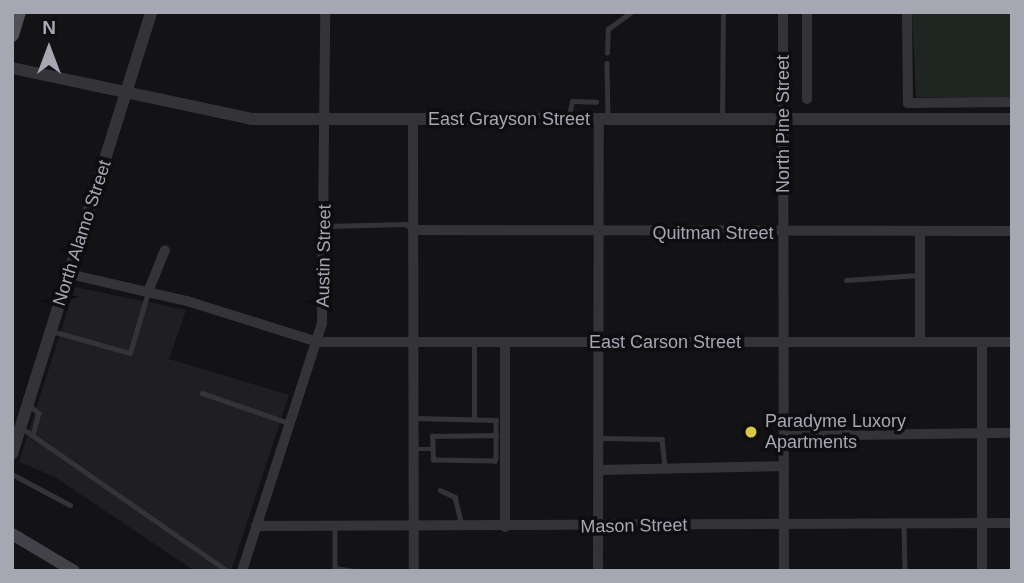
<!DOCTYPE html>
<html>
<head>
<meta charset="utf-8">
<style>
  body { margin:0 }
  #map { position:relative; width:1024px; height:583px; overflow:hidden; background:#131214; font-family:Arial,sans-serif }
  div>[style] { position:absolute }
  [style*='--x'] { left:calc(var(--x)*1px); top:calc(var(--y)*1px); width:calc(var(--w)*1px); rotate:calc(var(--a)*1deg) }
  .built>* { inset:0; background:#1f1f21 }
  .green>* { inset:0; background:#1f2621 }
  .service>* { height:4.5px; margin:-2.25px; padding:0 2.25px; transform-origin:2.25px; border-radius:2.25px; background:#343438 }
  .minor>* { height:10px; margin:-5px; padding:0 5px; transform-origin:5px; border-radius:5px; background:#343438 }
  .tertiary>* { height:12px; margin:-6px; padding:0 6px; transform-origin:6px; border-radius:6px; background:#343438 }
  .secondary>* { height:12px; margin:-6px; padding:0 6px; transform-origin:6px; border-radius:6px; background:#424248 }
  .primary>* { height:14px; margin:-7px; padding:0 7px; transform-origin:7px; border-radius:7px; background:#505057 }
  .dots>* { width:19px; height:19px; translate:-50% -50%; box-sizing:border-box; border:4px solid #0e0d0f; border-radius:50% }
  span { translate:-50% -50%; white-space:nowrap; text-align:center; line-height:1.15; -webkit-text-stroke:7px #0e0d0f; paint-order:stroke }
  .street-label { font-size:18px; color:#a6a7b2 }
  .poi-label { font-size:18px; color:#a6a7b2 }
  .left { translate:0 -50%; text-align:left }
  .frame { position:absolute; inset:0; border:14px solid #a6a7b2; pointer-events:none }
  .north { position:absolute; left:14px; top:14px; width:70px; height:70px; -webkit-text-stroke:5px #0e0d0f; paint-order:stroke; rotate:0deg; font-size:19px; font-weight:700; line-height:28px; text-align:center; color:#a6a7b2 }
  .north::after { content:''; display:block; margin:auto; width:24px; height:32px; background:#a6a7b2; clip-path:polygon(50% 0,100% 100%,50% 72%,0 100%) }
</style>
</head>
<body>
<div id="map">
  <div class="built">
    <div style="clip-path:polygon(75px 287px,186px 310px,169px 359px,289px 395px,231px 571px,195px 571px,53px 476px,19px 462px)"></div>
  </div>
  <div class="green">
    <div style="clip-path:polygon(912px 12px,1012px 12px,1012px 98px,916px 97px)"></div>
  </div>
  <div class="service">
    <div style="--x:607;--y:53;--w:24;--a:-88"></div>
    <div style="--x:608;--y:29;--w:29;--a:-36"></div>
    <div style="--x:607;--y:63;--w:56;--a:89"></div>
    <div style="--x:568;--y:119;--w:18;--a:-77"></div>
    <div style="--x:572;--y:101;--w:24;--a:2"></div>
    <div style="--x:722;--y:119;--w:107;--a:-89.5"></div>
    <div style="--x:324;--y:226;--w:81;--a:-1.4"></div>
    <div style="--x:405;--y:224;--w:9;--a:32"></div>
    <div style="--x:846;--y:280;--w:73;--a:-3.9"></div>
    <div style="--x:52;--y:331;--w:81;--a:15.8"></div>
    <div style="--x:130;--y:353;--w:64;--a:-73.6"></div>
    <div style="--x:202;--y:393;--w:92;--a:19"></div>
    <div style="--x:29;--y:405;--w:13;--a:39"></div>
    <div style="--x:39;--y:413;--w:23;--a:105"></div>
    <div style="--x:415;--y:418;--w:81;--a:1.4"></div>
    <div style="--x:496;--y:420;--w:38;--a:90"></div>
    <div style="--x:496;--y:458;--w:3;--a:108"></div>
    <div style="--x:495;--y:461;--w:62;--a:-179.1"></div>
    <div style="--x:433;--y:460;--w:24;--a:-92"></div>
    <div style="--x:432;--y:436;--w:64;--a:-0.9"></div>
    <div style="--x:474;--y:418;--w:76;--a:-90"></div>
    <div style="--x:22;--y:428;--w:251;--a:34.8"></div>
    <div style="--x:599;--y:438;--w:63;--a:0.9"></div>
    <div style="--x:662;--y:439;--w:29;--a:84"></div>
    <div style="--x:414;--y:449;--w:17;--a:0"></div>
    <div style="--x:12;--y:474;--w:66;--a:28.1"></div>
    <div style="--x:440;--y:490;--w:17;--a:25"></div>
    <div style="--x:455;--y:497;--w:30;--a:76"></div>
    <div style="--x:904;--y:524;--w:47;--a:88.8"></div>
    <div style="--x:335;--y:527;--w:41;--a:90"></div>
    <div style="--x:335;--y:568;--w:19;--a:9"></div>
  </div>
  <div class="minor">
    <div style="--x:783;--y:12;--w:559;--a:89.9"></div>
    <div style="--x:807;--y:12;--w:87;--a:90"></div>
    <div style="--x:907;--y:12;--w:91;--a:89.4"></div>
    <div style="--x:908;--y:103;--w:104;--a:-0.6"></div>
    <div style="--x:413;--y:119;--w:452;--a:89.9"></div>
    <div style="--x:413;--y:230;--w:599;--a:0.1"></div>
    <div style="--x:69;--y:274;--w:121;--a:12.9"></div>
    <div style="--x:187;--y:301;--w:137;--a:17.4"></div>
    <div style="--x:318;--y:342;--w:694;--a:0"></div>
    <div style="--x:148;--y:292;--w:45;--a:-68"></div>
    <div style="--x:505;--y:342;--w:185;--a:90"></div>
    <div style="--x:920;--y:342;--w:110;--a:-90"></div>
    <div style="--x:784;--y:436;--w:228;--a:-0.8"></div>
    <div style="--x:599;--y:470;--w:185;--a:-1.2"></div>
    <div style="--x:256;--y:526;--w:756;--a:-0.23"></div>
    <div style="--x:242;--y:571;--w:261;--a:-72.1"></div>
    <div style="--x:322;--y:323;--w:311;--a:-89.4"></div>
    <div style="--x:598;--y:571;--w:451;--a:-89.9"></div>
    <div style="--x:982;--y:571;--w:229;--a:-90"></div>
  </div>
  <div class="tertiary">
    <div style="--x:12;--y:68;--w:244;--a:12"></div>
    <div style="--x:251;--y:119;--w:761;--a:0"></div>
    <div style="--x:12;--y:454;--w:463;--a:-72.5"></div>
  </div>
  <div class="secondary">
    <div style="--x:12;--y:534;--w:72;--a:30.8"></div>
  </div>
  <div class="primary">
    <div style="--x:12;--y:35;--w:24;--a:-73"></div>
  </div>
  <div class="dots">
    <div style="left:751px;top:432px;background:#dac844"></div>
  </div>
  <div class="street-label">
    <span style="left:509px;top:119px">East Grayson Street</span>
    <span style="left:783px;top:124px;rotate:-90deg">North Pine Street</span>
    <span style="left:82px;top:233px;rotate:-72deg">North Alamo Street</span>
    <span style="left:713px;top:233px">Quitman Street</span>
    <span style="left:324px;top:256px;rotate:-89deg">Austin Street</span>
    <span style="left:665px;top:342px">East Carson Street</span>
    <span style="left:634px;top:526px;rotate:-1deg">Mason Street</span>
  </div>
  <div class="poi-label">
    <span class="left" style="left:765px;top:432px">Paradyme Luxory<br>Apartments</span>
  </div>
  <div class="frame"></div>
  <div class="north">N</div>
</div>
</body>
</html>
